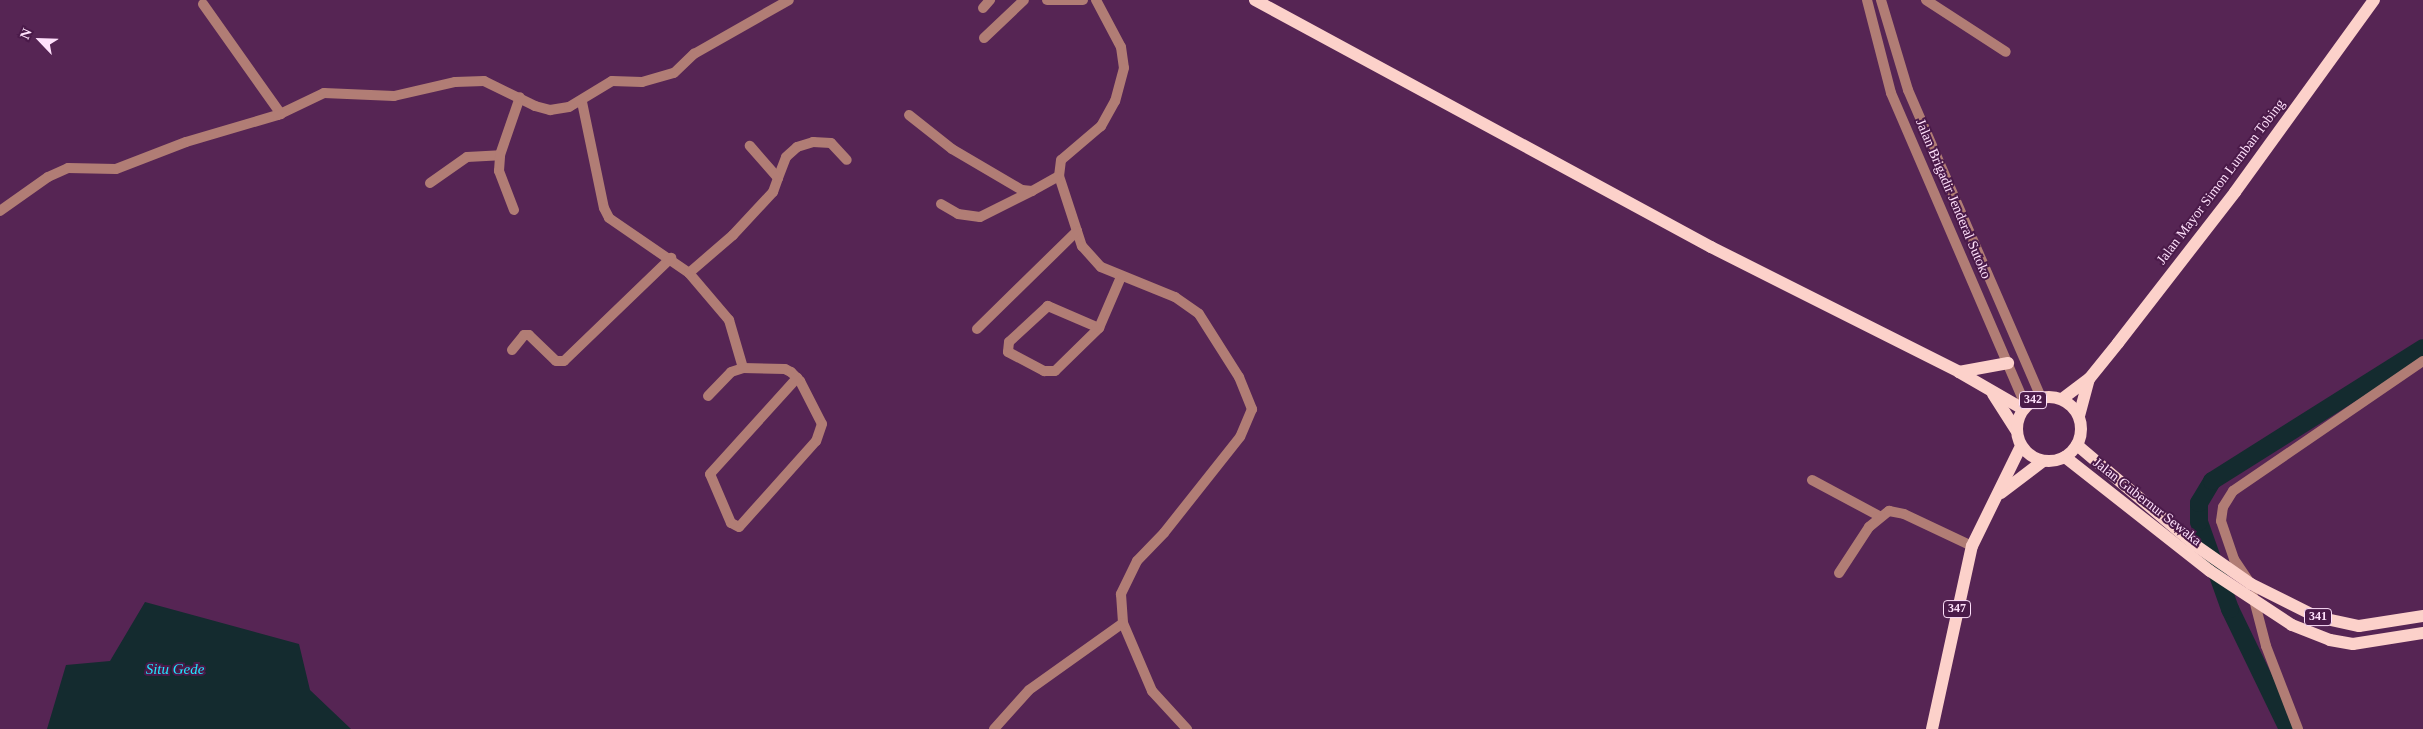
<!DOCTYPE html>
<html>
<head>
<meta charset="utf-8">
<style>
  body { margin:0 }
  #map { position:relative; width:2423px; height:729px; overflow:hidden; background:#562554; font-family:Georgia,serif }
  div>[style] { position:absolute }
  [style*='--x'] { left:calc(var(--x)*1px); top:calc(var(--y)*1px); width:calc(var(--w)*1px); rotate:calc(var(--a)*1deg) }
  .water>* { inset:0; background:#142b2f }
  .river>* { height:18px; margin:-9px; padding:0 9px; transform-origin:9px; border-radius:9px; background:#142b2f }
  .minor>* { height:10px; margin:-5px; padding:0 5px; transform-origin:5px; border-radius:5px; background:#b17d75 }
  .tertiary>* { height:10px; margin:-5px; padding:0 5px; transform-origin:5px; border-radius:5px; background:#b17d75 }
  .primary>* { height:12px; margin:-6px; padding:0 6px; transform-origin:6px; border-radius:6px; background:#fcd1ca }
  .primary>.ring { margin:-6px; padding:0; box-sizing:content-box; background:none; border:12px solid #fcd1ca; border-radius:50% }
  span { translate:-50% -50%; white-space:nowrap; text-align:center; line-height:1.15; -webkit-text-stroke:4px #4a1a49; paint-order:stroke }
  .shield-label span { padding:1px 4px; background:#4a1a49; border:1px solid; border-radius:4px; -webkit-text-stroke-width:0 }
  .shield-label { font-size:12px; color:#ffe1fc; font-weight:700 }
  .street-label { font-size:14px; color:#ffe1fc }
  .water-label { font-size:15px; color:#20e6fe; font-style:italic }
  .north { position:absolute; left:15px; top:15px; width:50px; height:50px; -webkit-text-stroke:4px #4a1a49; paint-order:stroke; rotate:294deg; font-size:14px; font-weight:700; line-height:20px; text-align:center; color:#ffe1fc }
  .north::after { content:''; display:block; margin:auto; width:18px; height:22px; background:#ffe1fc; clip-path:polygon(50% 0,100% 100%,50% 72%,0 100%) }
</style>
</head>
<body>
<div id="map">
  <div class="water">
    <div style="clip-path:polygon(145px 602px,299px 644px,310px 690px,351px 729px,47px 729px,66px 665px,110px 661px)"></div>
  </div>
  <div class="river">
    <div style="--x:2288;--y:729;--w:133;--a:-115.8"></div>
    <div style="--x:2230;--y:609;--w:92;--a:-109.6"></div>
    <div style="--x:2199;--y:522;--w:19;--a:-90"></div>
    <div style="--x:2199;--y:503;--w:26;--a:-59"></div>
    <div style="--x:2212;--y:481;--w:249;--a:-32.2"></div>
  </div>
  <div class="minor">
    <div style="--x:1047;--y:0;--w:36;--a:0"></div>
    <div style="--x:1096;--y:0;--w:53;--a:62"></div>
    <div style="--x:1121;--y:47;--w:21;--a:82"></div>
    <div style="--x:1124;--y:68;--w:34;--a:105"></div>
    <div style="--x:1115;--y:101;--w:29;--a:119"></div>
    <div style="--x:1101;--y:126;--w:52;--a:139.6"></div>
    <div style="--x:1061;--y:160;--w:16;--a:97"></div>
    <div style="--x:1059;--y:176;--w:58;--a:71.9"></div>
    <div style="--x:1077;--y:231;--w:16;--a:72"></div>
    <div style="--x:1082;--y:246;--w:28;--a:48"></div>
    <div style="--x:1101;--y:267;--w:80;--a:22.1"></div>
    <div style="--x:1175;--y:297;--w:29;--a:35"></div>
    <div style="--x:1199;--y:314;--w:75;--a:57.6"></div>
    <div style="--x:1239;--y:377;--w:35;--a:68"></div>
    <div style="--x:1252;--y:409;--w:30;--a:113"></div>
    <div style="--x:1240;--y:437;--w:122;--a:128.4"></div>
    <div style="--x:1164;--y:533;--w:39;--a:134"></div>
    <div style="--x:1137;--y:561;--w:37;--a:116"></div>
    <div style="--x:1121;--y:594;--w:29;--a:86"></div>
    <div style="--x:1123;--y:623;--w:74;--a:66.9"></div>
    <div style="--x:1152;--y:691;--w:52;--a:47.4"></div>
    <div style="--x:1926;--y:0;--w:95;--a:33"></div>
    <div style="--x:203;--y:4;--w:135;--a:54.7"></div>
    <div style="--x:983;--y:8;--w:11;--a:-49"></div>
    <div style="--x:984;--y:38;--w:55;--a:-43.5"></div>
    <div style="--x:582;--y:102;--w:108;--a:78.3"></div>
    <div style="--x:604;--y:208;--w:11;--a:63"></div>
    <div style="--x:609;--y:218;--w:97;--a:34.5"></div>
    <div style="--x:689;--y:273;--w:62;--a:49.6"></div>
    <div style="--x:729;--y:320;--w:50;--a:73.7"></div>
    <div style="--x:909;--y:115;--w:55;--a:38.3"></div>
    <div style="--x:952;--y:149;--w:81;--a:30.4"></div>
    <div style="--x:1022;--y:190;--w:10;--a:6"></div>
    <div style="--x:1032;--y:191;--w:31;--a:-29"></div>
    <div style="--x:778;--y:178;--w:22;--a:-69"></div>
    <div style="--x:786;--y:157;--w:15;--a:-42"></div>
    <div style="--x:797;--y:147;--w:17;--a:-17"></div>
    <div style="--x:813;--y:142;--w:18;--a:3"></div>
    <div style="--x:831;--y:143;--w:23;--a:47"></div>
    <div style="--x:430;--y:183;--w:45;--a:-35.1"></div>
    <div style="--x:467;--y:157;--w:33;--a:-3"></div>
    <div style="--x:941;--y:204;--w:20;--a:30"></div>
    <div style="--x:958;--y:214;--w:22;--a:8"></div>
    <div style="--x:980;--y:217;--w:58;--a:-26.6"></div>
    <div style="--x:514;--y:210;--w:42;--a:-111"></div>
    <div style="--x:499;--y:171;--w:16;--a:-86"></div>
    <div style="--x:500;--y:155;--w:61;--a:-71"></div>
    <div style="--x:0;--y:211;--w:59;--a:-35.3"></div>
    <div style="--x:48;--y:177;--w:22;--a:-24"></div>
    <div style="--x:68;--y:168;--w:48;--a:1.2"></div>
    <div style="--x:116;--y:169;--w:75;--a:-21.1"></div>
    <div style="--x:186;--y:142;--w:96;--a:-16.4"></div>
    <div style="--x:278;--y:115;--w:51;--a:-25.6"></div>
    <div style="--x:324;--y:93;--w:70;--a:2.5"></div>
    <div style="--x:394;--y:96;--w:63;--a:-12.9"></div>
    <div style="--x:455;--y:82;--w:29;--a:-2"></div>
    <div style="--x:484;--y:81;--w:57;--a:26.1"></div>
    <div style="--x:535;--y:106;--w:16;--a:15"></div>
    <div style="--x:550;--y:110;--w:19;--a:-9"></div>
    <div style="--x:569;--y:107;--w:50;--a:-31.2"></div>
    <div style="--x:612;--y:81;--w:30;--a:2"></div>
    <div style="--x:642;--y:82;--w:33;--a:-16"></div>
    <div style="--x:674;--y:73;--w:28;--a:-44"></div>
    <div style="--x:694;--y:54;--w:109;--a:-29.6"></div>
    <div style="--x:689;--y:273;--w:58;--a:-40.8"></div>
    <div style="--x:733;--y:235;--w:59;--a:-47.1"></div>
    <div style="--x:773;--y:192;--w:15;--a:-70"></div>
    <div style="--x:778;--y:178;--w:43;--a:-131.2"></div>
    <div style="--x:1099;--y:328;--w:56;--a:-156.7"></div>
    <div style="--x:1048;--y:306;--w:53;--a:137.3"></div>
    <div style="--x:1009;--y:342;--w:10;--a:96"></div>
    <div style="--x:1008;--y:352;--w:41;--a:27.8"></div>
    <div style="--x:1044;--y:371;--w:11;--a:0"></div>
    <div style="--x:1055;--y:371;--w:62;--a:-44.3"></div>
    <div style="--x:1099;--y:328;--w:56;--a:-66.7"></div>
    <div style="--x:977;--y:329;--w:140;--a:-44.4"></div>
    <div style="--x:512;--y:350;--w:19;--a:-51"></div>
    <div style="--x:524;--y:335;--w:5;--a:0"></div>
    <div style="--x:529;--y:335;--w:37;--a:44"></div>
    <div style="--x:556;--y:361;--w:8;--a:0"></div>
    <div style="--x:564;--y:361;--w:149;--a:-43.9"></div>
    <div style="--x:708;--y:396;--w:33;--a:-46"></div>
    <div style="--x:731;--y:372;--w:13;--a:-18"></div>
    <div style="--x:743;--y:368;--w:42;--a:1.4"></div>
    <div style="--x:785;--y:369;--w:7;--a:27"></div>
    <div style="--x:791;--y:372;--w:13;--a:45"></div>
    <div style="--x:800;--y:381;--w:48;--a:62.9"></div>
    <div style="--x:822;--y:424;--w:18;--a:109"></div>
    <div style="--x:816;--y:441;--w:115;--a:131.8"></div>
    <div style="--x:739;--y:527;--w:9;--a:-153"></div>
    <div style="--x:731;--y:523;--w:53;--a:-113.2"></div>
    <div style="--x:710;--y:474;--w:130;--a:-47.8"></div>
    <div style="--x:1812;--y:480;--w:76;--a:28.2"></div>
    <div style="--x:1839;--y:573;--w:55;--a:-56.9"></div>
    <div style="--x:1869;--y:527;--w:26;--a:-39"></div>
    <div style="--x:1889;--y:511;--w:15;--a:11"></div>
    <div style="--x:1904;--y:514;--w:75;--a:25.2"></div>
    <div style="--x:2248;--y:580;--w:25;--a:-124"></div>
    <div style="--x:2234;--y:559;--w:40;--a:-108.9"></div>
    <div style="--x:2221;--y:521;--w:14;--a:-82"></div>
    <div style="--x:2223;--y:507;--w:19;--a:-58"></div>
    <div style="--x:2233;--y:491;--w:230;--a:-34.4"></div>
    <div style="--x:2253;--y:596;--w:52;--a:75.4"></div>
    <div style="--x:2266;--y:646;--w:89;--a:68.9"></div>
    <div style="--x:994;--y:729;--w:52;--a:-48.1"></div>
    <div style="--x:1029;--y:690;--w:115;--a:-35.5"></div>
  </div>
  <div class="tertiary">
    <div style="--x:1867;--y:0;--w:96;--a:75.5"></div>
    <div style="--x:1891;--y:93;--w:341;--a:66.7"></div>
    <div style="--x:1881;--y:0;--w:94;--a:73.3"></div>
    <div style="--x:1908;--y:90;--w:335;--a:66.6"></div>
  </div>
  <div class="primary">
    <div style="--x:1255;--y:0;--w:519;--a:28.44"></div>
    <div style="--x:1711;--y:247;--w:278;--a:26.7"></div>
    <div style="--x:1959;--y:372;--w:74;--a:30"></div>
    <div style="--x:1959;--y:372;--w:50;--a:-10.4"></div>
    <div style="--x:1993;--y:394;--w:43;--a:57.4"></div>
    <div class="ring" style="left:2017px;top:397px;width:52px;height:52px"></div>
    <div style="--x:2062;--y:399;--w:34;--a:-37"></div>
    <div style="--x:2089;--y:379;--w:46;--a:-51.1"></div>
    <div style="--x:2118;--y:343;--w:191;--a:-52.2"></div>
    <div style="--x:2235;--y:192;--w:237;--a:-54.1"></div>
    <div style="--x:2079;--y:416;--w:38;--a:-75"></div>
    <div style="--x:2077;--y:445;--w:155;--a:40.3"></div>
    <div style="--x:2195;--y:545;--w:68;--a:34.9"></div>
    <div style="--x:2251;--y:584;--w:74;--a:26.6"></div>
    <div style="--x:2317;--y:617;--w:43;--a:12.1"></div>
    <div style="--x:2359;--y:626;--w:65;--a:-8.9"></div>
    <div style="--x:2065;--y:457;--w:184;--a:38.2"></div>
    <div style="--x:2210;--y:571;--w:98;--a:33.4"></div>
    <div style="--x:2292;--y:625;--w:41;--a:21.5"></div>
    <div style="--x:2330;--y:640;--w:23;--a:10"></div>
    <div style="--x:2353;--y:644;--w:71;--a:-8.9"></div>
    <div style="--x:2001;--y:493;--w:53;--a:-37.3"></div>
    <div style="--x:1932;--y:729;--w:187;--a:-77.7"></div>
    <div style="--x:1972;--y:546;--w:111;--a:-63.9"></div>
  </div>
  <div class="shield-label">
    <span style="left:2033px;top:400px">342</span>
    <span style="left:1957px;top:609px">347</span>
    <span style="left:2318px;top:617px">341</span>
  </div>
  <div class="street-label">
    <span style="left:2221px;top:182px;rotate:-53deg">Jalan Mayor Simon Lumban Tobing</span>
    <span style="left:1953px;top:199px;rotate:67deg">Jalan Brigadir Jenderal Sutoko</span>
    <span style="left:2147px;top:502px;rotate:38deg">Jalan Gubernur Sewaka</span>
  </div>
  <div class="water-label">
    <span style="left:175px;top:670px">Situ Gede</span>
  </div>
  <div class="north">N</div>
</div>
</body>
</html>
